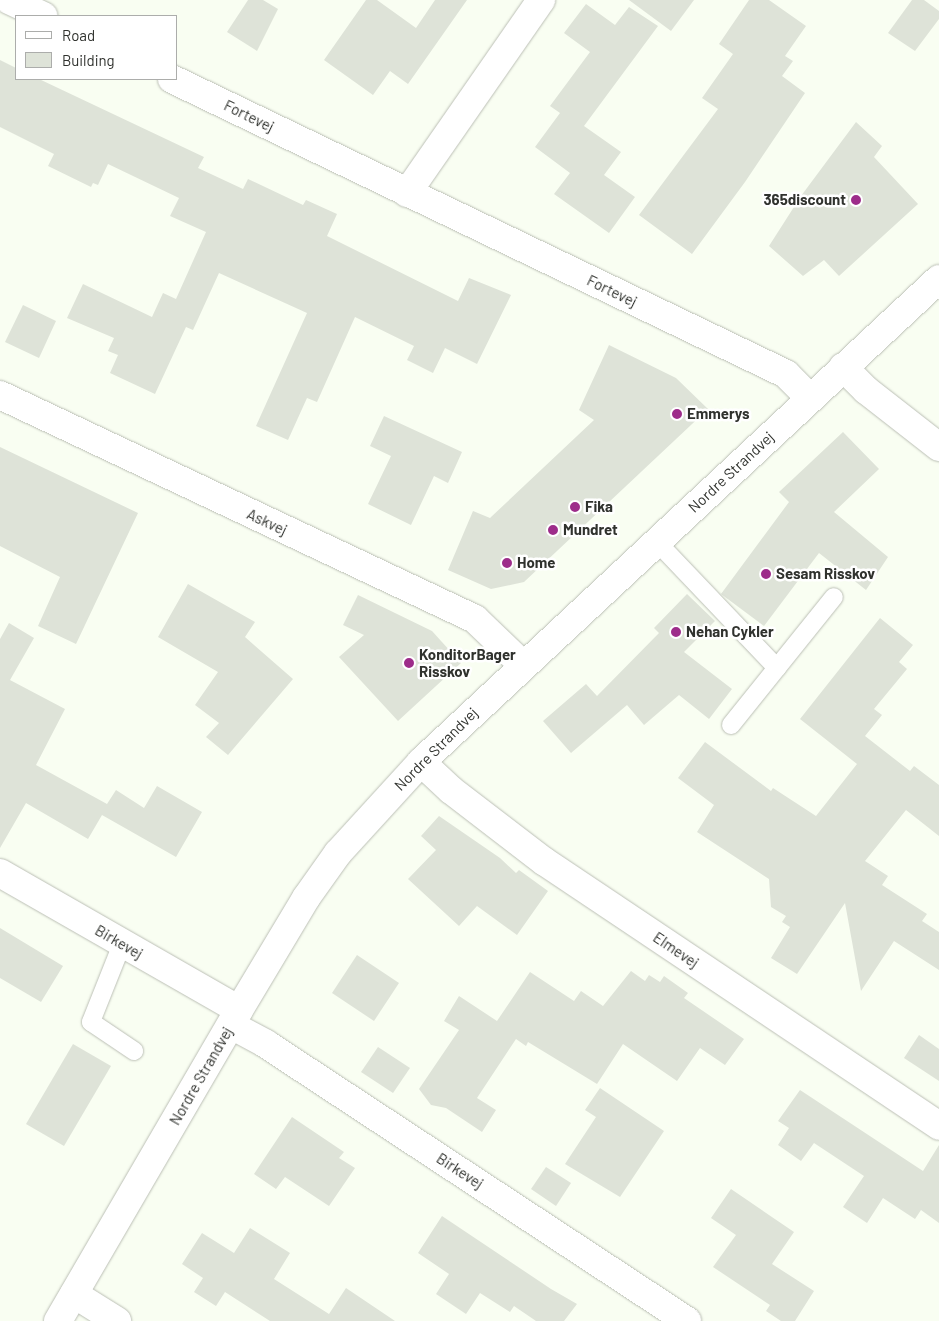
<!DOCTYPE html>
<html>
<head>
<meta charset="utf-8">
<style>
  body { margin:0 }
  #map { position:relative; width:939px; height:1321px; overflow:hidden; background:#f9fef2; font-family:Barlow,sans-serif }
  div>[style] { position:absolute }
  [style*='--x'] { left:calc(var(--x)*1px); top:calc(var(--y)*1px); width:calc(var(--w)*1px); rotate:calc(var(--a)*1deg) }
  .building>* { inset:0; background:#dee3d8 }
  .roads { filter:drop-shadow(0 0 1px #bbbfb5) drop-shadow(0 0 1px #bbbfb5) }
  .lane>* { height:18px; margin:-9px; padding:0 9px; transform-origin:9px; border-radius:9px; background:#fff }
  .street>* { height:28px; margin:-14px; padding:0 14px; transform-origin:14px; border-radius:14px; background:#fff }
  .secondary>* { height:28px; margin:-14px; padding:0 14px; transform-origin:14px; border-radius:14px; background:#fff }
  .dots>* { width:14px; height:14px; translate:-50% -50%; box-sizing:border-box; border:2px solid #fff; border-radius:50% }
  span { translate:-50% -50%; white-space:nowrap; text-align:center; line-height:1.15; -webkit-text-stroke:5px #fff; paint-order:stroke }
  .street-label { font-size:15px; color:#30322e }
  .poi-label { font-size:15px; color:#30322e; font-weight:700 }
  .right { translate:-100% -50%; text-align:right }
  .left { translate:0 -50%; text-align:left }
  .legend { position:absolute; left:15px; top:15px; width:162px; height:65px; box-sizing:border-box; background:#fff; border:1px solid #acadab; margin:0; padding:6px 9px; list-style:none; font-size:15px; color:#30322e }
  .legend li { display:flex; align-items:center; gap:10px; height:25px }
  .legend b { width:25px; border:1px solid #acadab }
</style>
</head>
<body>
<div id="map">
  <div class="building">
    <div style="clip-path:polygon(248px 0,263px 0,278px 9px,257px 51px,227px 32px)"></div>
    <div style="clip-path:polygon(366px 0,377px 0,416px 28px,435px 0,467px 0,408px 84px,390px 71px,373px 95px,324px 60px)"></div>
    <div style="clip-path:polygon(629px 0,694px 0,671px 31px)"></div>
    <div style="clip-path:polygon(749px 0,769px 0,806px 26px,785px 56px,793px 61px,782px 76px,805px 93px,745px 182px,692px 254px,639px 215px,718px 109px,702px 98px,733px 54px,719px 44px)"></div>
    <div style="clip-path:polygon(912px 0,924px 0,939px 11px,939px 19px,915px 51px,888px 33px)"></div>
    <div style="clip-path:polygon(586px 4px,615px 25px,629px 7px,658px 26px,584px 126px,621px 152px,604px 175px,635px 197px,609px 233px,554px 194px,570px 173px,535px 147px,560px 113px,550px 106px,590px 52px,564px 33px)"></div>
    <div style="clip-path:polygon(0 60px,16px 68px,16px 79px,39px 79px,204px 157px,198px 168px,243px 189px,248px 179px,303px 205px,306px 200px,337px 214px,327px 236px,458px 301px,469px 278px,511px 295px,477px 364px,445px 348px,433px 373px,407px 360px,414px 346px,355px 317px,317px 402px,307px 398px,288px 440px,256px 426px,307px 313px,219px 273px,193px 330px,186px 327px,155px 394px,110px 373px,118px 355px,108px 351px,114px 338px,67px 318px,83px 284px,152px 317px,163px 293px,176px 299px,206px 232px,170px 216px,179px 198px,108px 164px,98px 185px,93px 183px,91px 187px,48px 166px,54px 154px,0 127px)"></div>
    <div style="clip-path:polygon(856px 122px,882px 146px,874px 157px,918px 204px,839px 276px,824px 260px,803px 276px,769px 246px,801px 196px)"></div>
    <div style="clip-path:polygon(23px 305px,56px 321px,39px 358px,5px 342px)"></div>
    <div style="clip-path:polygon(609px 345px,676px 378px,708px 409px,524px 582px,491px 589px,448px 570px,473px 511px,490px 518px,594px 420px,579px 410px)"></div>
    <div style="clip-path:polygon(384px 416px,462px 452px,448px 483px,434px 476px,411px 525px,368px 504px,391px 456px,370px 446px)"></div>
    <div style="clip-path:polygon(843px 432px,879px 469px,834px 512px,888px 557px,866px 590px,819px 553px,764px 626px,721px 594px,789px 502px,779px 492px)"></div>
    <div style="clip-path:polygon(0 447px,138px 513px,76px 644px,38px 626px,60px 577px,0 546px)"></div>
    <div style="clip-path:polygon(188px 584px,255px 622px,245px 637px,293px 679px,228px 755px,206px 737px,219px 723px,195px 705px,218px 672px,158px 637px)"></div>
    <div style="clip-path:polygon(687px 594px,715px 621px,684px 652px,732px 689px,709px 719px,679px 695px,644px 725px,627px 705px,571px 753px,543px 721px,586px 684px,597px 696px,659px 633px,654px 628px)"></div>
    <div style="clip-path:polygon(358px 595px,432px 631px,461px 663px,398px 721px,339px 657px,364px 635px,343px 625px)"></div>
    <div style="clip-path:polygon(880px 618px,913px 645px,899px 662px,907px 669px,874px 709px,882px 715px,865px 736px,910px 771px,914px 766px,939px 785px,939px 836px,906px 810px,865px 861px,888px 876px,882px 885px,927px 914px,922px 921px,939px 932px,939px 970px,894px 941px,861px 991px,845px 903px,797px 974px,771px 958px,790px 927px,782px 922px,786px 916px,771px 907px,769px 879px,697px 832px,714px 805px,678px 778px,705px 742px,771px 791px,773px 788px,816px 816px,857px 764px,800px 719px)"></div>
    <div style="clip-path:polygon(9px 623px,34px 638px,10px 680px,65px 709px,36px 765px,107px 804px,116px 790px,144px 808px,157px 786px,202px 812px,176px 857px,102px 815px,88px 839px,26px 803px,0 848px,0 639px)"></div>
    <div style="clip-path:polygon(439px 816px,500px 858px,516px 873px,519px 870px,548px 891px,517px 935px,477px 906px,459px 926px,408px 879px,436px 850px,421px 836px)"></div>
    <div style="clip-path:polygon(0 928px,63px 966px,41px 1002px,0 978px)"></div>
    <div style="clip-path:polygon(357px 955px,399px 983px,374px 1021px,332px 993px)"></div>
    <div style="clip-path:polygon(631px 971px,645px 981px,649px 975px,660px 982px,664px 976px,688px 993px,684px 998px,744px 1039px,725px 1065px,700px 1048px,677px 1081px,623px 1044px,597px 1084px,528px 1042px,526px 1046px,516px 1039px,477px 1098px,496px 1110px,482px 1132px,446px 1108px,431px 1105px,419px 1089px,459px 1030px,444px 1021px,459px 996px,497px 1021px,530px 972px,574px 1001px,581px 991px,603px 1006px)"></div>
    <div style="clip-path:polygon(919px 1035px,939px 1049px,939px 1081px,904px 1058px)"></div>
    <div style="clip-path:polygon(73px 1044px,111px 1066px,64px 1146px,26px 1124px)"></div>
    <div style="clip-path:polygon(378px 1047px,410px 1068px,393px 1093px,361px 1072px)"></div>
    <div style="clip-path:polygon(600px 1088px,664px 1131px,620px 1197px,565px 1164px,596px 1117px,585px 1110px)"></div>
    <div style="clip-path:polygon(800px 1090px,923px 1171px,939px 1145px,939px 1223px,921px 1210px,915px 1219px,883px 1198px,867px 1223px,843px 1207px,864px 1176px,814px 1143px,801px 1161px,778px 1145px,789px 1128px,778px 1121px)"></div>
    <div style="clip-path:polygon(292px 1117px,344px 1152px,339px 1158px,355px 1168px,329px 1206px,285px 1177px,276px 1189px,254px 1174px)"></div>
    <div style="clip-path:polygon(546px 1167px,571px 1183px,556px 1206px,531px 1189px)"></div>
    <div style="clip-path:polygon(731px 1189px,794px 1232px,772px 1264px,814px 1291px,795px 1321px,781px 1321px,766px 1311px,770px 1305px,713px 1267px,736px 1235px,711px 1218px)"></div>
    <div style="clip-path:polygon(442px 1216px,551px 1289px,577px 1304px,564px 1321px,536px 1321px,514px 1306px,510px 1312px,480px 1293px,466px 1314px,436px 1294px,449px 1274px,418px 1253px)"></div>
    <div style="clip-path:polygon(250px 1228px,290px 1253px,274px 1279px,329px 1314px,346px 1288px,395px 1321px,270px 1321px,225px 1292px,216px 1306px,194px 1292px,203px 1278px,182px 1264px,202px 1233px,234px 1253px)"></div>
  </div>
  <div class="roads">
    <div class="lane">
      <div style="--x:657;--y:542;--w:174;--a:46.4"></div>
      <div style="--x:731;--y:725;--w:164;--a:-51.2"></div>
      <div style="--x:122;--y:944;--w:84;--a:111.7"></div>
      <div style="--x:91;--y:1022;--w:52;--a:34"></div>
    </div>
    <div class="street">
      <div style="--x:9;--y:0;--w:38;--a:25"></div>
      <div style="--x:172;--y:79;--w:681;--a:25.66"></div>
      <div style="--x:786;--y:374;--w:34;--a:45"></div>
      <div style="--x:407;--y:193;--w:235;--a:-55.2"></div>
      <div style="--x:843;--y:367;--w:33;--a:45"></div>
      <div style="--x:866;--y:390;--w:93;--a:38"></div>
      <div style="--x:0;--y:395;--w:525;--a:25.25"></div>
      <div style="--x:475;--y:619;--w:66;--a:43.8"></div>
      <div style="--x:421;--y:762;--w:41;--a:43"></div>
      <div style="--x:451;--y:790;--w:118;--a:37.5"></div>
      <div style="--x:545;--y:862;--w:474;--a:33.8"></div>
      <div style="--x:0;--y:873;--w:275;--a:29.8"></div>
      <div style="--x:231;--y:1025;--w:40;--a:28"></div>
      <div style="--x:266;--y:1044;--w:504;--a:33.34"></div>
      <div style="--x:74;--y:1294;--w:51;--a:32.1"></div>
    </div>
    <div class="secondary">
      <div style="--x:58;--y:1321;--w:360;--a:-59.8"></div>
      <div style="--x:239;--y:1010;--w:131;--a:-59.1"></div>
      <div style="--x:306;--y:898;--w:55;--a:-54.6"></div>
      <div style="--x:338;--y:853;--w:123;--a:-47.6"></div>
      <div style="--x:421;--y:762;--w:708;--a:-43"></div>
    </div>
  </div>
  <div class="dots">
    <div style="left:856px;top:200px;background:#9d2c8a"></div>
    <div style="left:677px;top:414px;background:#9d2c8a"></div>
    <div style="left:575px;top:507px;background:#9d2c8a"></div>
    <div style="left:553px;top:530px;background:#9d2c8a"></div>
    <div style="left:507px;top:563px;background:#9d2c8a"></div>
    <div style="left:766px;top:574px;background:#9d2c8a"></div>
    <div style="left:676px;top:632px;background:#9d2c8a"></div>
    <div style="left:409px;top:663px;background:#9d2c8a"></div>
  </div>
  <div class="street-label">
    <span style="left:249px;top:116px;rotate:26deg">Fortevej</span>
    <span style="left:612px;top:291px;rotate:26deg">Fortevej</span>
    <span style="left:731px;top:472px;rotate:-43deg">Nordre Strandvej</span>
    <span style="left:267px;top:522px;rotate:25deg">Askvej</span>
    <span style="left:436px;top:749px;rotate:-45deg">Nordre Strandvej</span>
    <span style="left:119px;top:942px;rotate:30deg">Birkevej</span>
    <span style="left:676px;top:950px;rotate:34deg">Elmevej</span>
    <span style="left:201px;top:1076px;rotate:-60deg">Nordre Strandvej</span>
    <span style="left:460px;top:1171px;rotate:33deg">Birkevej</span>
  </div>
  <div class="poi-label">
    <span class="right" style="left:846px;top:200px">365discount</span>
    <span class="left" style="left:687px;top:414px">Emmerys</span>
    <span class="left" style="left:585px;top:507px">Fika</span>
    <span class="left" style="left:563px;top:530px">Mundret</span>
    <span class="left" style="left:517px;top:563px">Home</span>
    <span class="left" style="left:776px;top:574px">Sesam Risskov</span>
    <span class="left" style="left:686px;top:632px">Nehan Cykler</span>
    <span class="left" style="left:419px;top:663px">KonditorBager<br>Risskov</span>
  </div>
  <ul class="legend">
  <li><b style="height:6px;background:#fff"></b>Road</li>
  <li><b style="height:14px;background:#dee3d8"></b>Building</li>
  </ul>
</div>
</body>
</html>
